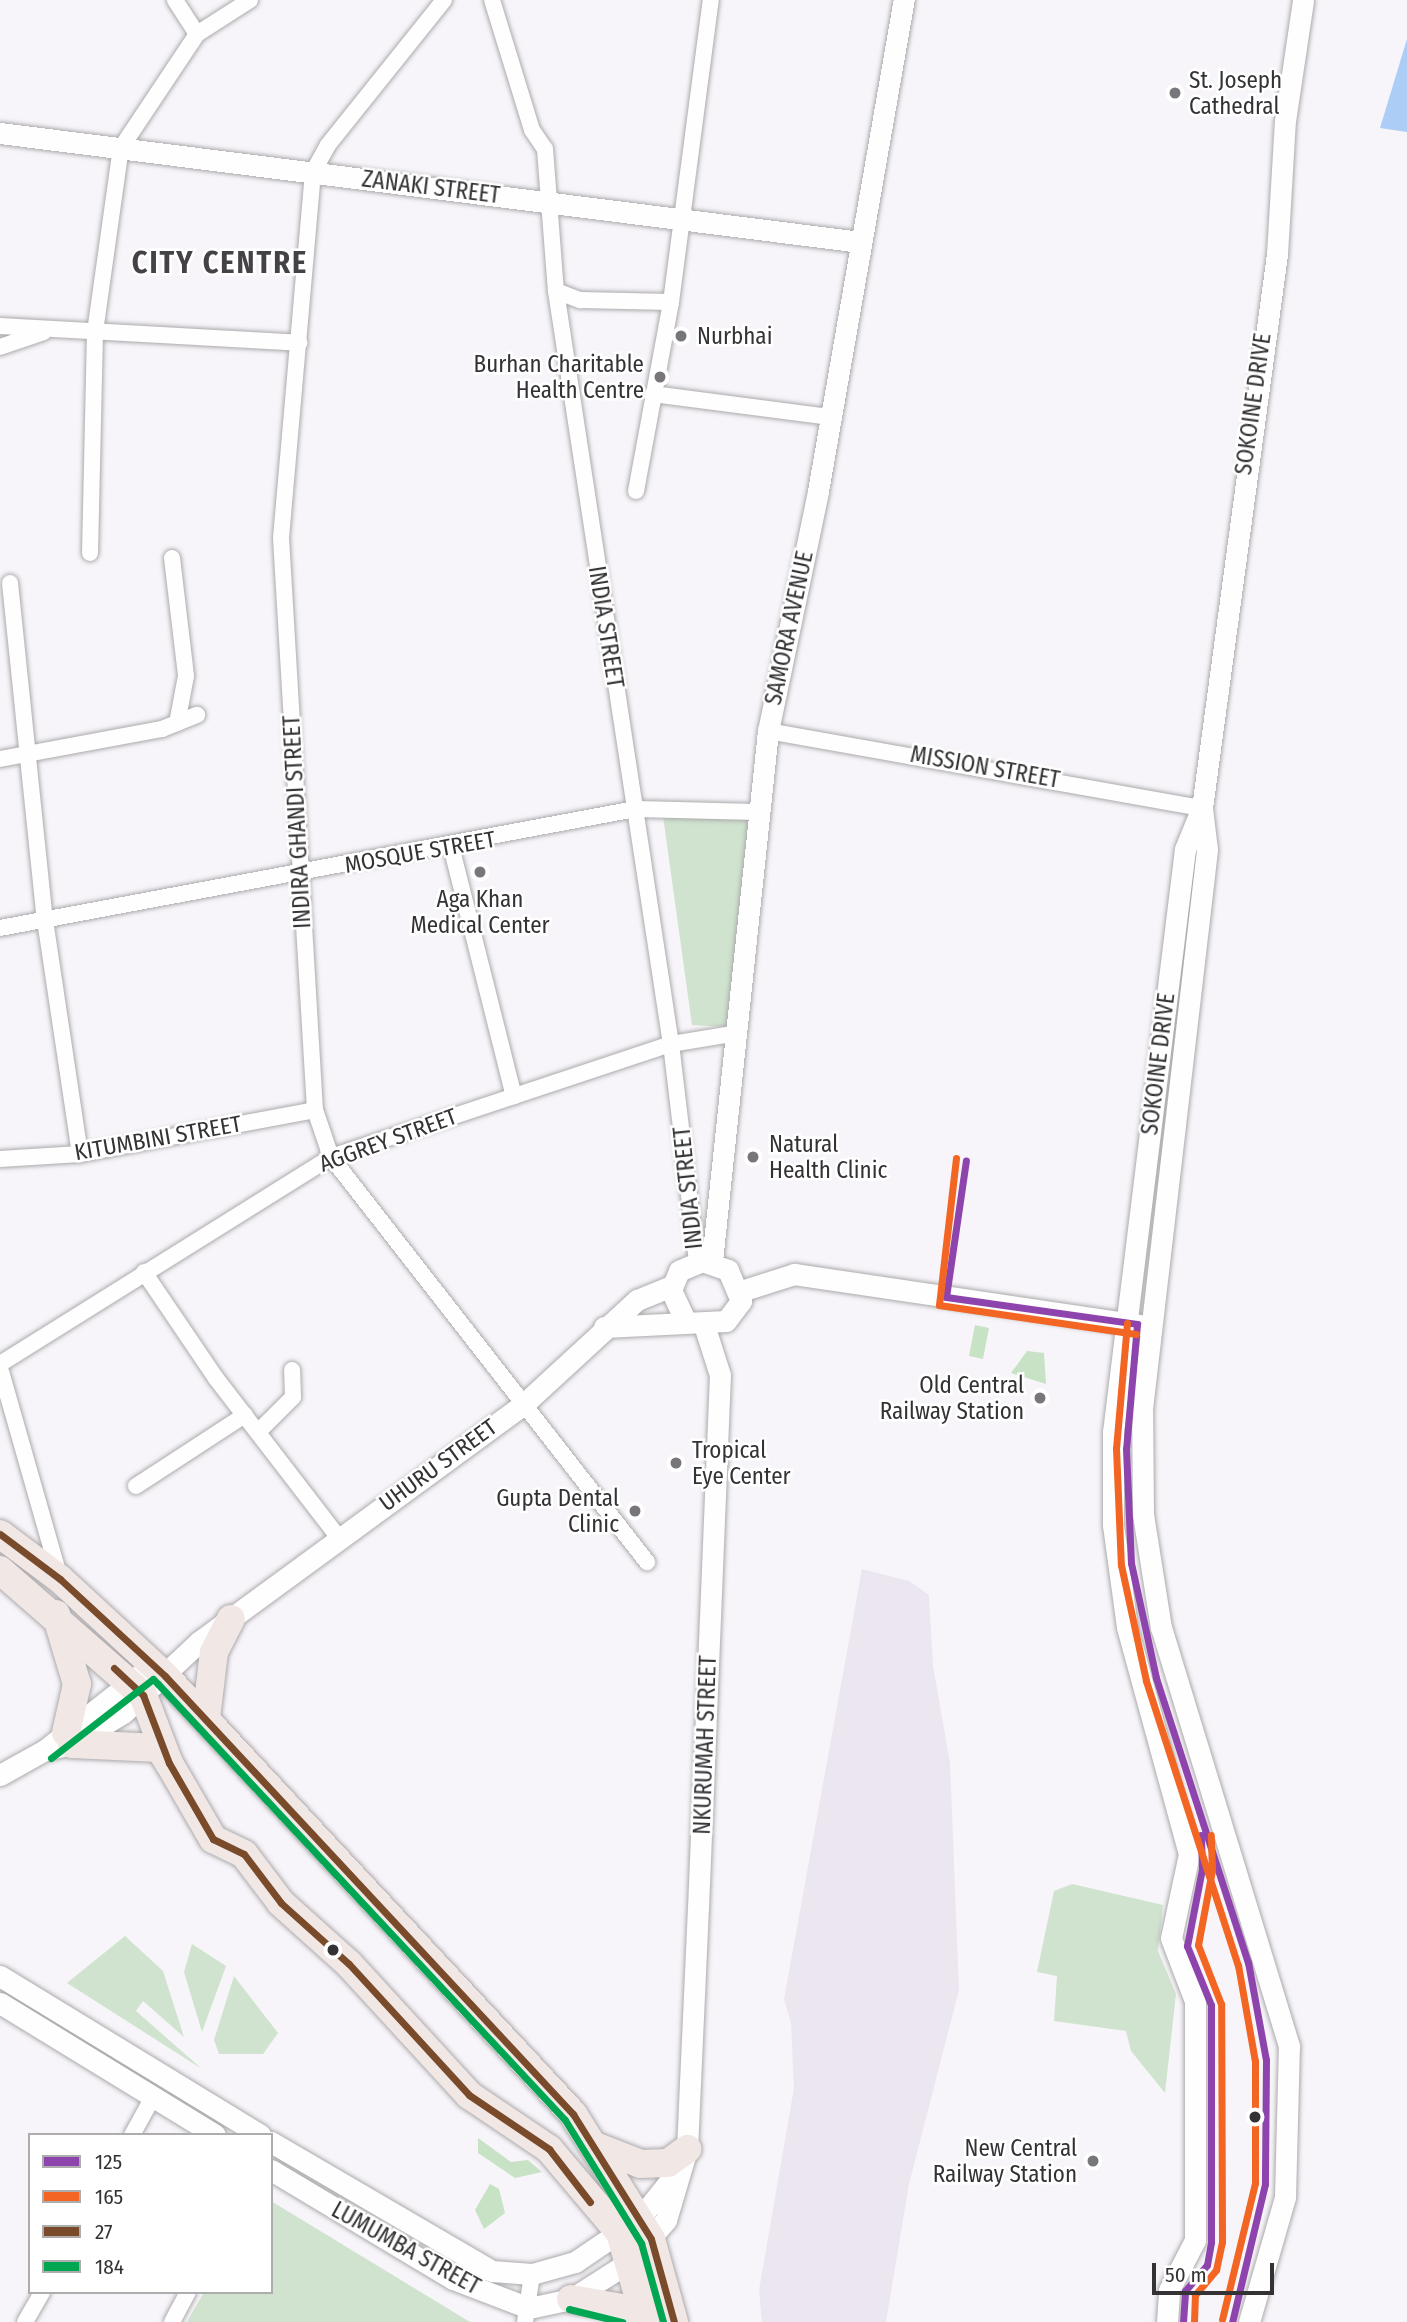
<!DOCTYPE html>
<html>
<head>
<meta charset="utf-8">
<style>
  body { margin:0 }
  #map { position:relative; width:1407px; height:2322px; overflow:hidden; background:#f7f5f9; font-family:"Fira Sans Condensed",sans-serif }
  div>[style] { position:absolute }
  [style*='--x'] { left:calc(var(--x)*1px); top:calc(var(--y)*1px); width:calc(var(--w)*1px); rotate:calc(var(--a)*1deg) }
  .built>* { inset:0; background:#ece6f0 }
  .green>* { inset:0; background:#cfe3ce }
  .forest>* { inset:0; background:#c7e2c4 }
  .water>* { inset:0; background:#abcdf6 }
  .roads { filter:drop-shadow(0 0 2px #acaaad) drop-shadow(0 0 2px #acaaad) }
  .street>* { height:16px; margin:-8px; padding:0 8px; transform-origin:8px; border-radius:8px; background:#fefefe }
  .secondary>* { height:21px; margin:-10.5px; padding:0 10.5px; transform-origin:10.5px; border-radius:10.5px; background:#fefefe }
  .highway>* { height:28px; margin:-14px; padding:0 14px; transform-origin:14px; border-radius:14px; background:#f1e7e5 }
  .bus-1>* { height:7px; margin:-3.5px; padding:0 3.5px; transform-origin:3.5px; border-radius:3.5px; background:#8e44ad }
  .bus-2>* { height:7px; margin:-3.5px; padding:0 3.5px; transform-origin:3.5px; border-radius:3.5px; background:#f26522 }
  .bus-3>* { height:7px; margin:-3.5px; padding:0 3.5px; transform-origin:3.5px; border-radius:3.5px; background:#7a4b2a }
  .bus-4>* { height:7px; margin:-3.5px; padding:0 3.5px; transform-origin:3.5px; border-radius:3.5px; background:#00a651 }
  .dots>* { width:19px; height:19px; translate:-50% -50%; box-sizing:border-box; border:4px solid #fff; border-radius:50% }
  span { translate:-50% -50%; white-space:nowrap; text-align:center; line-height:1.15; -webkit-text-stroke:5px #fff; paint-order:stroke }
  .poi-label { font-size:23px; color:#343235 }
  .left { translate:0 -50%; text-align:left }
  .right { translate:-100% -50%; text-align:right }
  .street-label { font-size:23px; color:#343235 }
  .district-label { font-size:30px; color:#444147; font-weight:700; letter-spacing:2px }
  .legend { position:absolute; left:28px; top:2133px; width:245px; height:161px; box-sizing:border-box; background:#fff; border:2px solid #aeadae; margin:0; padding:9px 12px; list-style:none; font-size:21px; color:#343235 }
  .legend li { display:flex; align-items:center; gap:14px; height:35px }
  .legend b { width:35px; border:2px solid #aeadae }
  .scale { position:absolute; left:1152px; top:2263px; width:122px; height:32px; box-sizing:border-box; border:4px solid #343235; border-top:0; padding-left:9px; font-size:21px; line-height:24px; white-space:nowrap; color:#343235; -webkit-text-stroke:5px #fff; paint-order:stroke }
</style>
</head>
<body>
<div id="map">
  <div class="built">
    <div style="clip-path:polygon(862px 1569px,909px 1581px,929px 1595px,933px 1666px,950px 1763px,959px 1990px,909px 2184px,886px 2322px,762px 2322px,759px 2290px,794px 2088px,791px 2023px,784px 1999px)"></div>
  </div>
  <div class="green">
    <div style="clip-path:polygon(663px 816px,749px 817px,729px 1027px,692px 1025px)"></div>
    <div style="clip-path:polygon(1072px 1884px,1163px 1905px,1158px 1951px,1176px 1994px,1165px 2093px,1131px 2051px,1126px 2031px,1054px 2021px,1057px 1976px,1037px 1972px,1054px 1891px)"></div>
    <div style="clip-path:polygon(125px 1936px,163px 1971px,184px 2037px,143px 2001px,136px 2011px,202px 2069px,67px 1983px)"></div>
    <div style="clip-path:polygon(192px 1944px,226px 1966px,202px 2032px,184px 1972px)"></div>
    <div style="clip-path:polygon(234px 1976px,278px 2033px,263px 2054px,219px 2054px,214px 2040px)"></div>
    <div style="clip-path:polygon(271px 2201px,470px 2322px,187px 2322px,204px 2292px,271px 2292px)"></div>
  </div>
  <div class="forest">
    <div style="clip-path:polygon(975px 1325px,989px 1328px,983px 1359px,969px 1356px)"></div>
    <div style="clip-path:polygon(1027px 1351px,1044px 1353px,1046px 1384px,1011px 1373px)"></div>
    <div style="clip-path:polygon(478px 2138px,511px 2162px,528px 2160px,542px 2172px,515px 2178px,478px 2153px)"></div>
    <div style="clip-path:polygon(490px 2184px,499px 2189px,505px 2213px,484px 2229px,475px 2210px)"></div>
  </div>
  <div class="water">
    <div style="clip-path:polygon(1407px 39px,1407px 132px,1380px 128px)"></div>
  </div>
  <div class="roads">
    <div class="street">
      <div style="--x:175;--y:0;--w:40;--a:57.1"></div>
      <div style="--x:444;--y:0;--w:186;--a:128.7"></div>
      <div style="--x:328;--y:145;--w:31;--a:119"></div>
      <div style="--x:313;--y:172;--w:367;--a:95"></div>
      <div style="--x:281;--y:538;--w:573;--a:86.6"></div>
      <div style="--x:315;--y:1110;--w:50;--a:71.2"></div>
      <div style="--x:331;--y:1157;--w:514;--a:52.04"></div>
      <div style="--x:492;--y:0;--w:136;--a:72.9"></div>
      <div style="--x:532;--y:130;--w:23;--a:56"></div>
      <div style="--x:545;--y:149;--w:142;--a:85.6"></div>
      <div style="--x:556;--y:291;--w:762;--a:81.32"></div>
      <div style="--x:671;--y:1044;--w:220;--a:83.2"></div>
      <div style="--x:556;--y:291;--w:26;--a:21"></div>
      <div style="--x:580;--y:300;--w:91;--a:1.3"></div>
      <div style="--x:0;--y:326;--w:300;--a:3.2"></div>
      <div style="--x:0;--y:347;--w:46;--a:-18.8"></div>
      <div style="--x:653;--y:394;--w:179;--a:7.4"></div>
      <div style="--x:636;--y:491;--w:192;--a:-79.5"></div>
      <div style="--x:671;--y:302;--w:305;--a:-82.5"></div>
      <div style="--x:90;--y:553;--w:221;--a:-88.7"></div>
      <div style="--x:95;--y:332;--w:186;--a:-82"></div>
      <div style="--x:121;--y:148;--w:137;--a:-56.3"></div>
      <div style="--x:197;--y:34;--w:63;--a:-32.7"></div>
      <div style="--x:172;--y:558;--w:119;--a:83.2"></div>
      <div style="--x:186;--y:676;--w:48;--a:100.8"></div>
      <div style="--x:10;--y:583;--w:339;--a:84.1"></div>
      <div style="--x:45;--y:920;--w:237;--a:81.5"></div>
      <div style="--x:768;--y:731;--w:441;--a:10.1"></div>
      <div style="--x:0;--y:759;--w:165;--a:-10.5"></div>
      <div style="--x:162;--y:729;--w:38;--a:-22"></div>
      <div style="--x:451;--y:846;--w:258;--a:75.9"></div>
      <div style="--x:0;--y:928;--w:646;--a:-10.61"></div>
      <div style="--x:635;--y:809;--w:123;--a:1.4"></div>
      <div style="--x:0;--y:1159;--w:80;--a:-3.6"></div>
      <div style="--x:80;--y:1154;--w:239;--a:-10.6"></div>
      <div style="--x:144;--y:1272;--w:127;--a:55.9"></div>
      <div style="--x:215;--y:1377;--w:202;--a:52.4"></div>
      <div style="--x:0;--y:1364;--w:390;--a:-32"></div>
      <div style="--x:331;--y:1157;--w:358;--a:-18.4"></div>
      <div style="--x:671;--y:1044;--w:68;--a:-9.3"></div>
      <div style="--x:0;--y:1368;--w:219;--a:74.1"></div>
      <div style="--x:259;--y:1431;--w:48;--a:-45"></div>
      <div style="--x:293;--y:1397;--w:27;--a:-92"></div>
      <div style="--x:136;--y:1486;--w:130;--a:-33.1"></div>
      <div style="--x:132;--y:2135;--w:43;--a:-61.1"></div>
      <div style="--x:25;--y:2322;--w:34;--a:-60"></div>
      <div style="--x:172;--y:2322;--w:34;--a:-62"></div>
      <div style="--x:525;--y:2322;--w:49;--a:-81.7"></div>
    </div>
    <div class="secondary">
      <div style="--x:0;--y:133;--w:868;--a:7.22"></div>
      <div style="--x:712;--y:1261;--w:533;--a:-83.97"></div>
      <div style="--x:768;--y:731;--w:245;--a:-78.2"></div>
      <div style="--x:818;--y:491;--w:498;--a:-80.1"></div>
      <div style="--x:741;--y:1291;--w:56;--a:-17.8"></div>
      <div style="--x:794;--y:1274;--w:349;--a:8.4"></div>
      <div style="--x:604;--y:1327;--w:122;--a:-2.8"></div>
      <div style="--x:726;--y:1321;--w:25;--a:-53"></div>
      <div style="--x:741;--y:1301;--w:34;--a:-113"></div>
      <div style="--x:728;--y:1270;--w:28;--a:-161"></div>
      <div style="--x:702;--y:1261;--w:25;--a:157"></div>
      <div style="--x:679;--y:1271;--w:21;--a:113"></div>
      <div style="--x:671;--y:1290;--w:35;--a:65"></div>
      <div style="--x:45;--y:1750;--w:28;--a:-13"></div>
      <div style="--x:72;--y:1744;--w:60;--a:-31.3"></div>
      <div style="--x:123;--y:1713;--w:105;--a:-43.1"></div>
      <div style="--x:200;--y:1641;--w:404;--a:-36.2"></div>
      <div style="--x:526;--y:1402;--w:151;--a:-42.6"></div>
      <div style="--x:637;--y:1300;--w:38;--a:-22"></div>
      <div style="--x:0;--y:1775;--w:51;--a:-29.1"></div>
      <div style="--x:45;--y:1750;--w:122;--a:-38.4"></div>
      <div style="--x:0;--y:1976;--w:305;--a:31.4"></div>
      <div style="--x:0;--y:2003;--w:252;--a:31.5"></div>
      <div style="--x:271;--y:2142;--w:256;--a:30.3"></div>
      <div style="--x:492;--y:2271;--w:40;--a:4.3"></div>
      <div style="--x:532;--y:2274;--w:45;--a:-15.6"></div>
      <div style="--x:575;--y:2262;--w:78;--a:-34.1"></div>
      <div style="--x:640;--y:2218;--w:53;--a:-51.2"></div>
      <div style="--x:271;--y:2170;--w:212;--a:30.9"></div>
      <div style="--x:453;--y:2279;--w:81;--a:20.9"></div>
      <div style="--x:529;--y:2308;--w:43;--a:-12.1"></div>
      <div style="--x:571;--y:2299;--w:69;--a:-32.5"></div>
      <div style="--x:629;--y:2262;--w:56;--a:-48.6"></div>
      <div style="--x:666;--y:2220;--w:74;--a:-73.5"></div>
      <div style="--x:687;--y:2149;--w:241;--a:-87.4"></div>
      <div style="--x:698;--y:1908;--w:533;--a:-87.64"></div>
      <div style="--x:720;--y:1375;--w:52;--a:-107.7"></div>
      <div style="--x:1167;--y:2322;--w:32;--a:-86"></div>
      <div style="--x:1169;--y:2290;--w:56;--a:-62.5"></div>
      <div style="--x:1195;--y:2240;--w:239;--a:-90"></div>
      <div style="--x:1195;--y:2001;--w:67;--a:-110.9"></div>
      <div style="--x:1171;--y:1938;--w:86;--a:-77.9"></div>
      <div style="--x:1189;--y:1854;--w:235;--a:-105.3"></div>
      <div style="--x:1127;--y:1627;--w:103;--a:-97.8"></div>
      <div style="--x:1113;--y:1525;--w:93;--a:-90"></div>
      <div style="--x:1113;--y:1432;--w:587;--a:-82.96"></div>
      <div style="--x:1185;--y:849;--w:42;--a:-67.7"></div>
      <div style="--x:1249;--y:2322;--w:130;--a:-73.9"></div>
      <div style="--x:1285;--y:2197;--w:151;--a:-88.5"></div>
      <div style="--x:1289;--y:2046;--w:437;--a:-107"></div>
      <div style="--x:1161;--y:1628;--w:115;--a:-99"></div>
      <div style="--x:1143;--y:1514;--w:105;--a:-90.5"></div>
      <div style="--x:1142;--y:1409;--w:563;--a:-83.37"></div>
      <div style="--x:1207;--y:850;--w:42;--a:-96.8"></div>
      <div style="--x:1202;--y:808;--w:559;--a:-82.29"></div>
      <div style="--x:1277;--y:254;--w:133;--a:-86.6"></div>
      <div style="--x:1285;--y:121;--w:122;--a:-81.5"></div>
    </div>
    <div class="highway">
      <div style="--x:0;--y:1534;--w:75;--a:36.9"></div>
      <div style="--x:60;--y:1579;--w:143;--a:42.7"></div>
      <div style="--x:165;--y:1676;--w:599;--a:47.03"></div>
      <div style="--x:573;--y:2114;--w:147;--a:58"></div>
      <div style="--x:651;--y:2239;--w:86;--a:74.5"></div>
      <div style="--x:0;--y:1570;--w:190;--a:41.2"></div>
      <div style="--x:143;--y:1695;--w:73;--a:69.1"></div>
      <div style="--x:169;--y:1763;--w:88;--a:59.9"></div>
      <div style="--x:213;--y:1839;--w:34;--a:26"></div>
      <div style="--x:244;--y:1854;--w:61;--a:52.9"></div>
      <div style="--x:281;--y:1903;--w:91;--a:41.9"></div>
      <div style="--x:349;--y:1964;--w:178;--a:47.5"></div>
      <div style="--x:469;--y:2095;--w:97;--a:34"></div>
      <div style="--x:549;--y:2149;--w:110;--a:49.8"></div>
      <div style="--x:620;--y:2233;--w:93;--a:73.7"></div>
      <div style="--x:56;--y:1614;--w:73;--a:73.3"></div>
      <div style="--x:77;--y:1684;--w:50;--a:102.7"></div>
      <div style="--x:206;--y:1718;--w:66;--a:-83.1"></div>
      <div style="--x:214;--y:1652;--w:37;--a:-63"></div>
      <div style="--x:72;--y:1744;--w:87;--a:2.6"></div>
      <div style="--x:159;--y:1748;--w:18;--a:56"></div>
      <div style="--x:595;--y:2146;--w:49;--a:21.4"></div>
      <div style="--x:641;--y:2164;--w:27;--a:-2"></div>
      <div style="--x:668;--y:2163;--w:24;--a:-36"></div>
      <div style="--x:571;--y:2299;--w:52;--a:10"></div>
      <div style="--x:622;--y:2308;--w:21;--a:41"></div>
    </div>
  </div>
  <div class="bus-1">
    <div style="--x:946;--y:1297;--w:193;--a:8"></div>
    <div style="--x:946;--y:1297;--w:138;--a:-81.7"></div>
    <div style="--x:1137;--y:1324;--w:125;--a:95"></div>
    <div style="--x:1126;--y:1449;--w:114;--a:87.5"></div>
    <div style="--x:1131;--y:1563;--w:118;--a:77.7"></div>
    <div style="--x:1156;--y:1678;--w:299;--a:72.1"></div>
    <div style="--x:1248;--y:1962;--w:100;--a:79.6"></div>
    <div style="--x:1266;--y:2060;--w:124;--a:90.5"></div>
    <div style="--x:1265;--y:2184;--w:142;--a:103.4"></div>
    <div style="--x:1183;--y:2322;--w:31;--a:-86"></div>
    <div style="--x:1185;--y:2291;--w:34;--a:-50"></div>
    <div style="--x:1207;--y:2265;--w:23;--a:-80"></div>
    <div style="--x:1211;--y:2242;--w:237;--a:-90"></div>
    <div style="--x:1211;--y:2005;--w:64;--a:-112.1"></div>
    <div style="--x:1187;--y:1946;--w:78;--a:-79"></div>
    <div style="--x:1202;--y:1869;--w:34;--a:-92"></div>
  </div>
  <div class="bus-2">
    <div style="--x:956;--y:1158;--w:148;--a:96.6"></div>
    <div style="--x:939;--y:1305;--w:199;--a:8.4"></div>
    <div style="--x:1127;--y:1323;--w:125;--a:95"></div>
    <div style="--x:1116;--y:1448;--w:117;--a:87.6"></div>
    <div style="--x:1121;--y:1565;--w:119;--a:77.8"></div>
    <div style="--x:1146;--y:1681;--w:299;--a:72.1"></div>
    <div style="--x:1238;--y:1965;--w:97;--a:80"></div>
    <div style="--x:1255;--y:2061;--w:122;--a:90"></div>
    <div style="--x:1255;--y:2183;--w:140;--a:103.6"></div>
    <div style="--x:1194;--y:2322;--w:27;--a:-88"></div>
    <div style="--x:1195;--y:2295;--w:33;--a:-50"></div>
    <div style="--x:1216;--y:2270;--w:29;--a:-78"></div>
    <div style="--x:1222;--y:2242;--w:238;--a:-90.2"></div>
    <div style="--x:1221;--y:2004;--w:63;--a:-111.3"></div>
    <div style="--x:1198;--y:1945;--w:76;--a:-79.4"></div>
    <div style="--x:1212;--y:1870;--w:35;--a:-92"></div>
  </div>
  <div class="bus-3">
    <div style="--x:0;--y:1534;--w:75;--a:36.9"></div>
    <div style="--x:60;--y:1579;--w:143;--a:42.7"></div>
    <div style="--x:165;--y:1676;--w:599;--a:47.03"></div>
    <div style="--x:573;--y:2114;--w:147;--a:58"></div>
    <div style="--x:651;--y:2239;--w:86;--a:74.5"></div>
    <div style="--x:114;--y:1668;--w:40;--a:43"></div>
    <div style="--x:143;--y:1695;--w:73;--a:69.1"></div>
    <div style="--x:169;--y:1763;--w:88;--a:59.9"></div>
    <div style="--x:213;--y:1839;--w:34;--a:26"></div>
    <div style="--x:244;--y:1854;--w:61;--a:52.9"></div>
    <div style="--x:281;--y:1903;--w:91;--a:41.9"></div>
    <div style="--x:349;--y:1964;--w:178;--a:47.5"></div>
    <div style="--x:469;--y:2095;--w:97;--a:34"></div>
    <div style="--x:549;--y:2149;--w:67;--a:52.3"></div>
  </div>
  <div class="bus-4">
    <div style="--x:51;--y:1758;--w:129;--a:-37.8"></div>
    <div style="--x:153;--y:1679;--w:7;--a:45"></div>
    <div style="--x:158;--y:1684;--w:596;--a:46.97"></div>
    <div style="--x:565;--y:2120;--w:145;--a:58.3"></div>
    <div style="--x:641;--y:2243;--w:82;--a:74.4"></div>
    <div style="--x:569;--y:2309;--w:55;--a:13.8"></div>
  </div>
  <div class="dots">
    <div style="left:1175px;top:93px;background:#78767a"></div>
    <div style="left:681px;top:336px;background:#78767a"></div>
    <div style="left:660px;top:377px;background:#78767a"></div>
    <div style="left:480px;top:872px;background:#78767a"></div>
    <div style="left:753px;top:1157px;background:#78767a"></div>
    <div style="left:1040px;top:1398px;background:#78767a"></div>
    <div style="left:676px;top:1463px;background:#78767a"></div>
    <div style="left:635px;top:1511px;background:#78767a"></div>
    <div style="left:333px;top:1950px;background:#343235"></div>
    <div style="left:1255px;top:2117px;background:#343235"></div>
    <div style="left:1093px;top:2161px;background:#78767a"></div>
  </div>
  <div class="poi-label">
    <span class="left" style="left:1189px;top:93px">St. Joseph<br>Cathedral</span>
    <span class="left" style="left:697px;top:336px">Nurbhai</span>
    <span class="right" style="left:644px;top:377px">Burhan Charitable<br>Health Centre</span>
    <span style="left:480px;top:912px">Aga Khan<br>Medical Center</span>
    <span class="left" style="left:769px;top:1157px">Natural<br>Health Clinic</span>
    <span class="right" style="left:1024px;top:1398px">Old Central<br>Railway Station</span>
    <span class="left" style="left:692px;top:1463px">Tropical<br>Eye Center</span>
    <span class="right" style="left:619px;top:1511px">Gupta Dental<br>Clinic</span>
    <span class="right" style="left:1077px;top:2161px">New Central<br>Railway Station</span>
  </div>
  <div class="street-label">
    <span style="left:431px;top:187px;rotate:7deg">ZANAKI STREET</span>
    <span style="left:1253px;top:404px;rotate:-82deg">SOKOINE DRIVE</span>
    <span style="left:606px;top:627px;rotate:81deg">INDIA STREET</span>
    <span style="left:789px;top:628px;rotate:-78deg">SAMORA AVENUE</span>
    <span style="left:985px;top:767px;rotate:10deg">MISSION STREET</span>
    <span style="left:297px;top:822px;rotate:-93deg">INDIRA GHANDI STREET</span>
    <span style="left:420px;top:852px;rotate:-10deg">MOSQUE STREET</span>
    <span style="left:1158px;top:1064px;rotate:-83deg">SOKOINE DRIVE</span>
    <span style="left:158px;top:1138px;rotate:-10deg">KITUMBINI STREET</span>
    <span style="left:388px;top:1140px;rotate:-20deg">AGGREY STREET</span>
    <span style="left:688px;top:1188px;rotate:-96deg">INDIA STREET</span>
    <span style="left:438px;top:1465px;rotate:-36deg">UHURU STREET</span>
    <span style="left:705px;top:1745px;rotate:-88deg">NKURUMAH STREET</span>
    <span style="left:406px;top:2248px;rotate:29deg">LUMUMBA STREET</span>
  </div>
  <div class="district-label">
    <span style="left:220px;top:263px">CITY CENTRE</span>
  </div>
  <ul class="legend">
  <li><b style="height:9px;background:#8e44ad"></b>125</li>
  <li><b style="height:9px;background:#f26522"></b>165</li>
  <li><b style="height:9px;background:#7a4b2a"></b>27</li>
  <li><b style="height:9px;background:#00a651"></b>184</li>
  </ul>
  <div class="scale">50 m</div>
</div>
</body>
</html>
